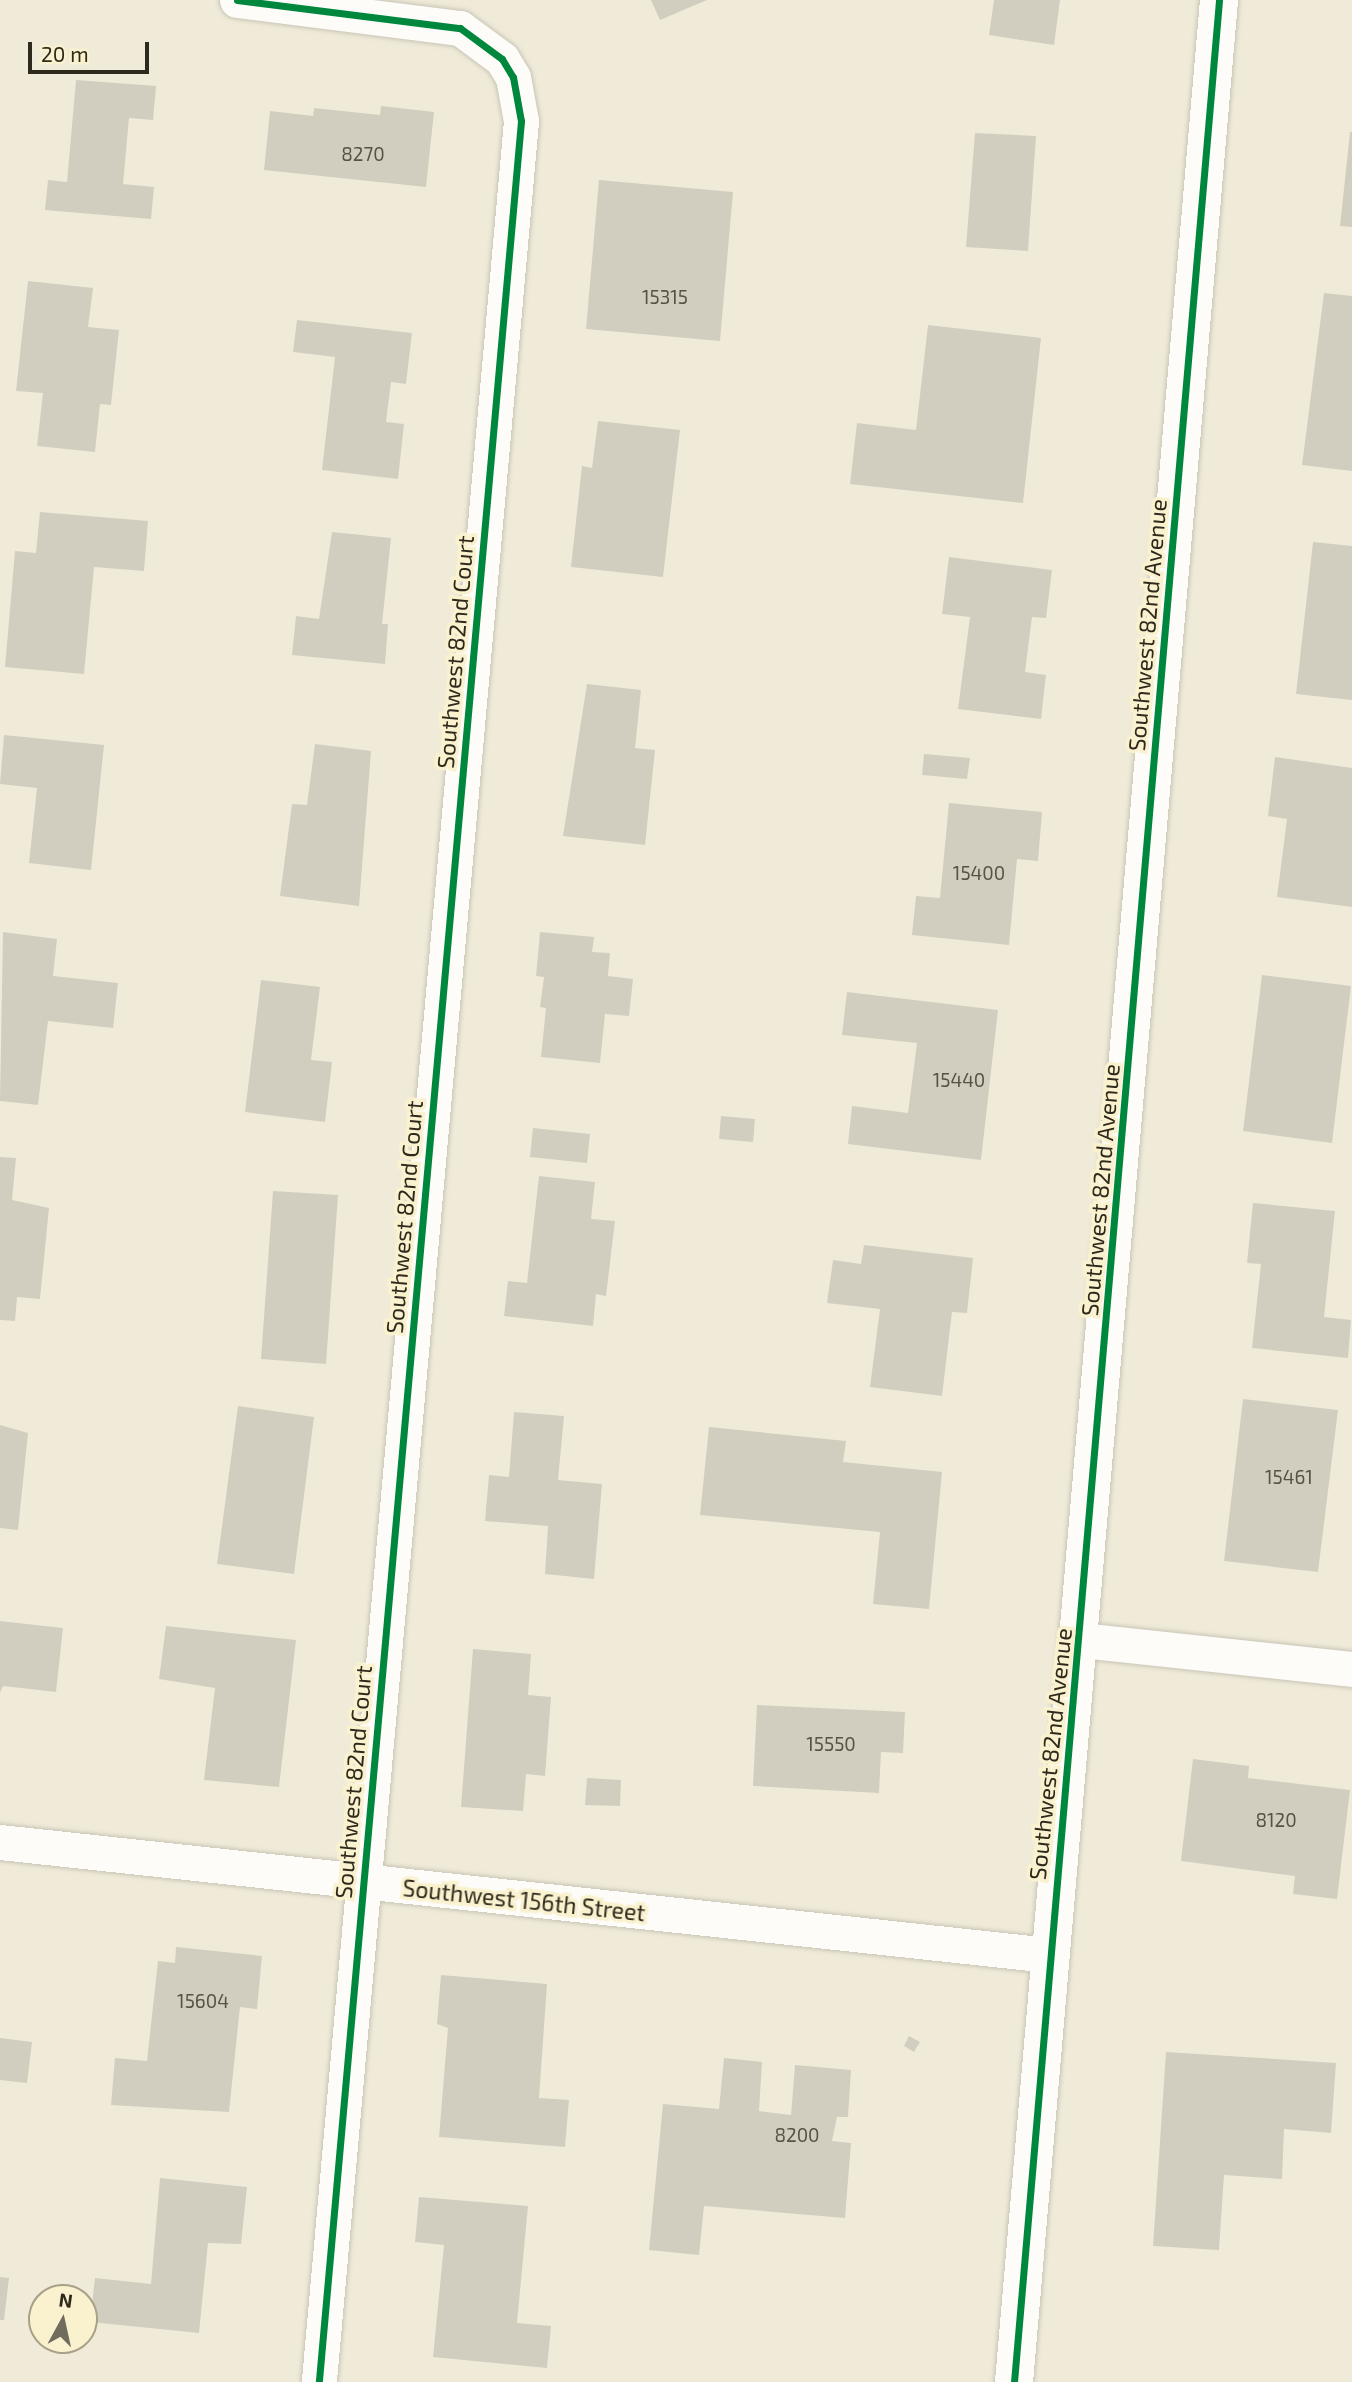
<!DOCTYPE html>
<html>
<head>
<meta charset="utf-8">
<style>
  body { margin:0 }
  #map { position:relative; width:1352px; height:2382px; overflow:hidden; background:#f0ebd9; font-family:"Exo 2",sans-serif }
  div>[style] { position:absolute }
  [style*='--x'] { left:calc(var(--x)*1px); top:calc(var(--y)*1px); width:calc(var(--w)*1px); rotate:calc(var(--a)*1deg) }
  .building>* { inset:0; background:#d2cebf }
  .roads { filter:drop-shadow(0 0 2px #c9c5b6) drop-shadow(0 0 2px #c9c5b6) }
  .street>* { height:35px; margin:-17.5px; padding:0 17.5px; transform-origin:17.5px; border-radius:17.5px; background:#fdfcf9 }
  .secondary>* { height:38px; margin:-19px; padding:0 19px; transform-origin:19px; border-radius:19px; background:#fdfcf9 }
  .cycleway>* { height:7px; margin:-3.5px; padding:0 3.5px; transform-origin:3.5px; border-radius:3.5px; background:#00873e }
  span { translate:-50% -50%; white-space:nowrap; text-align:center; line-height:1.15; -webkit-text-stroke:7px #faf1cf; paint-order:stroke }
  .number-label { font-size:19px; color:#565245 }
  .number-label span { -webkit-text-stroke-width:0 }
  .street-label { font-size:23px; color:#2d291c }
  .north { position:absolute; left:28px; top:2284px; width:70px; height:70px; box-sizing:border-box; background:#faf1cf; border:2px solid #a8a187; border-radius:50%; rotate:8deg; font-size:19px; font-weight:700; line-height:28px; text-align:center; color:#2d291c }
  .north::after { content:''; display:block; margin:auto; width:24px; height:32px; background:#716d5e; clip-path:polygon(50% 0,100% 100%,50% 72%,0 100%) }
  .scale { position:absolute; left:28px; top:42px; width:121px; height:32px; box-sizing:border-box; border:4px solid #2d291c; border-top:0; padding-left:9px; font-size:21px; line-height:24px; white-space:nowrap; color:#2d291c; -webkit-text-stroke:5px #faf1cf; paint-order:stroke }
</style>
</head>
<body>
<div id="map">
  <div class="building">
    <div style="clip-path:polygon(651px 0,707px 0,660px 20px)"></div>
    <div style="clip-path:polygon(994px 0,1060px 0,1054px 45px,989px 35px)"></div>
    <div style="clip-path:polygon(76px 80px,156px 86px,153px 120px,129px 118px,123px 184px,154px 187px,151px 219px,45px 210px,48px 180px,67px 182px)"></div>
    <div style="clip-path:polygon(381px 106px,434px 112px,426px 187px,264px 170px,270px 111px,313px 116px,314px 108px,380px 115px)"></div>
    <div style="clip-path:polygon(1350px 132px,1352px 132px,1352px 227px,1340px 226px)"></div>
    <div style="clip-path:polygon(975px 133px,1036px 136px,1028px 251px,966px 247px)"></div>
    <div style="clip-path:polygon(599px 180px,733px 192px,720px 341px,586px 329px)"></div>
    <div style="clip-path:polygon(28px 281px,93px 288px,88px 327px,119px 330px,111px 405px,100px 404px,95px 452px,37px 446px,43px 393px,16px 391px)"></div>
    <div style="clip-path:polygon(1324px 293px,1352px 296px,1352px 471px,1302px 465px)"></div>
    <div style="clip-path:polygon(297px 320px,412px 333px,406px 384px,391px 382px,386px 422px,404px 424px,398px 479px,322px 470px,335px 357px,293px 352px)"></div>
    <div style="clip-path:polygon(928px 325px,1041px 338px,1023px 503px,850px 484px,857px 423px,916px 430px)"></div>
    <div style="clip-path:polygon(598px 421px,680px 430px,663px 577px,571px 567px,582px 466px,592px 468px)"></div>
    <div style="clip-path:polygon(40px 512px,148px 521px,144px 571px,94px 567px,84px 674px,5px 667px,15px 551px,36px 553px)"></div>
    <div style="clip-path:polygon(332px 532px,391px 538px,382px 624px,388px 624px,385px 664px,292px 655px,296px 616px,319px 619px)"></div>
    <div style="clip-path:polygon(1313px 542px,1352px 546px,1352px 700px,1296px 694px)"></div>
    <div style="clip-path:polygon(949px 557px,1052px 570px,1046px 618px,1032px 617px,1025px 672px,1046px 675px,1041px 719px,958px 709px,970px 617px,942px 614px)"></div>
    <div style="clip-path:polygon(587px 684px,641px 690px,635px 748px,655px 750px,645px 845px,563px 836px)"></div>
    <div style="clip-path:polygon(4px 735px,104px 745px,91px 870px,29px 863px,37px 788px,0 784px)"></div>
    <div style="clip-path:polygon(315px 744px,371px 751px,359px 906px,280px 896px,292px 804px,307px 805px)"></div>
    <div style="clip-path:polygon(924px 754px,970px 758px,967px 779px,922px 775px)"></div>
    <div style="clip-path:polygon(1275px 757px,1352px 768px,1352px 907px,1277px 897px,1287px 819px,1268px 816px)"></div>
    <div style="clip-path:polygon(949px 803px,1042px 812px,1038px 861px,1017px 859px,1009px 945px,912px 935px,916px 896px,940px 898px)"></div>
    <div style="clip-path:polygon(3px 932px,57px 939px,53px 976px,118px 983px,113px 1028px,48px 1021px,38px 1105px,0 1101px)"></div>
    <div style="clip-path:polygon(540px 932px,594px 937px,592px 952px,610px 953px,608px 976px,633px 979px,629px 1016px,605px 1014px,600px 1063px,541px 1057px,546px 1008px,540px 1007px,544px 977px,536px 976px)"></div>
    <div style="clip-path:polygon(1262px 975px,1351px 986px,1332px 1143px,1243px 1131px)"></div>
    <div style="clip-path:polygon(261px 980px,320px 987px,311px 1060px,332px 1062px,325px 1122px,245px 1112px)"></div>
    <div style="clip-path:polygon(847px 992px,998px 1010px,981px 1160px,848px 1144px,852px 1106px,908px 1113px,917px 1043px,842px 1035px)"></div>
    <div style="clip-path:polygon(721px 1116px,755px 1119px,753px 1142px,719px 1139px)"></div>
    <div style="clip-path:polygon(533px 1128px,590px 1134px,587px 1163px,530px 1157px)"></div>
    <div style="clip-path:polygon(0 1157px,16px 1158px,12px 1200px,49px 1208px,40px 1299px,17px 1297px,15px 1321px,0 1320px)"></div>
    <div style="clip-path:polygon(539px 1176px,595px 1182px,591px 1219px,615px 1221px,606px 1296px,596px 1294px,593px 1326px,504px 1316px,508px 1281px,527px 1283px)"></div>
    <div style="clip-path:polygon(273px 1191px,338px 1195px,326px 1364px,261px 1359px)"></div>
    <div style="clip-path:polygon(1253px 1203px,1335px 1211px,1324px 1317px,1351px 1320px,1348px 1358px,1252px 1348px,1261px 1264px,1247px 1263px)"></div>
    <div style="clip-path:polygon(864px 1245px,973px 1258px,967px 1313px,952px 1312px,942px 1396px,870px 1387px,880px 1309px,827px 1303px,833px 1260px,861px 1264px)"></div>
    <div style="clip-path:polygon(1243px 1399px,1338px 1410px,1318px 1572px,1224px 1561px)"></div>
    <div style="clip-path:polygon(238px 1406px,314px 1417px,294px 1574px,217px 1564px)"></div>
    <div style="clip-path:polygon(514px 1412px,564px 1416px,558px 1480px,602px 1484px,594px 1579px,545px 1574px,548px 1526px,485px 1521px,489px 1475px,509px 1477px)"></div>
    <div style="clip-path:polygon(0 1425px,28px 1433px,18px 1530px,0 1528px)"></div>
    <div style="clip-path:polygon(709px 1427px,846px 1441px,843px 1462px,942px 1472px,929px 1609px,873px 1604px,880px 1532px,700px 1515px)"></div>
    <div style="clip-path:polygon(0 1621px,63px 1628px,56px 1692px,3px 1686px,0 1693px)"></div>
    <div style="clip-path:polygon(166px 1626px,296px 1640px,279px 1787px,204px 1780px,215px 1688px,159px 1679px)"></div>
    <div style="clip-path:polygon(473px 1649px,531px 1654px,528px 1695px,551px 1697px,545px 1776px,526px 1774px,523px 1811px,461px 1807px)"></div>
    <div style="clip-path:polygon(757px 1705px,905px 1712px,903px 1753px,881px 1752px,879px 1793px,753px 1786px)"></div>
    <div style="clip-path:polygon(1193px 1759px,1249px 1766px,1248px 1778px,1350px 1790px,1337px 1899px,1293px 1894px,1295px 1876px,1181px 1861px)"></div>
    <div style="clip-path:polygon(587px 1778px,621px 1780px,620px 1806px,585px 1805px)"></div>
    <div style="clip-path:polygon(176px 1947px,262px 1956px,257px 2009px,240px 2007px,229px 2112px,111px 2105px,115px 2058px,147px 2061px,158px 1961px,175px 1963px)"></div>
    <div style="clip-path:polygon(441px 1975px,547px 1984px,539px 2098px,569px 2100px,565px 2147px,439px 2137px,448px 2028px,437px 2024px)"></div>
    <div style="clip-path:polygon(909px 2036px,920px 2042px,914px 2052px,904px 2046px)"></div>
    <div style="clip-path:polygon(0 2038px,32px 2042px,27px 2083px,0 2080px)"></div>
    <div style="clip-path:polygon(1166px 2052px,1336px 2063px,1331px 2133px,1284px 2129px,1282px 2179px,1224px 2175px,1219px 2250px,1153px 2246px)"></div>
    <div style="clip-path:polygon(724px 2058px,762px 2062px,759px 2111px,791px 2115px,795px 2065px,851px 2070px,848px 2117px,837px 2117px,832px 2141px,851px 2143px,845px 2218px,704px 2206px,699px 2255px,649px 2250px,663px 2104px,719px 2109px)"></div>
    <div style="clip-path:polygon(160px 2178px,247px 2187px,241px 2244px,208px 2243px,199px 2333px,90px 2322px,95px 2278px,151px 2284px)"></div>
    <div style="clip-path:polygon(419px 2197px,528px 2206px,517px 2323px,551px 2326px,547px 2368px,433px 2357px,444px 2245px,415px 2242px)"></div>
    <div style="clip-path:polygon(0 2277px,9px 2278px,4px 2320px,0 2320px)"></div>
  </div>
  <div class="roads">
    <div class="street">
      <div style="--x:237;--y:0;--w:225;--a:7.2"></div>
      <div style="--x:460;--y:28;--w:52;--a:36.4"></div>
      <div style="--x:502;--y:59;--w:21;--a:59"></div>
      <div style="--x:513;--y:77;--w:45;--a:79.7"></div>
      <div style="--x:521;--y:121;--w:2270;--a:95.11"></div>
      <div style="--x:1081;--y:1640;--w:273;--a:6.1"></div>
      <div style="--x:0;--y:1842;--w:1054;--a:6.15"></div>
    </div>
    <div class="secondary">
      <div style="--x:1014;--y:2382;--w:2391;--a:-85.08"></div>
    </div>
  </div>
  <div class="cycleway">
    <div style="--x:237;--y:0;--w:225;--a:7.2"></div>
    <div style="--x:460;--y:28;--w:52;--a:36.4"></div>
    <div style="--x:502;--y:59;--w:21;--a:59"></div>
    <div style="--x:513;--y:77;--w:45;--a:79.7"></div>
    <div style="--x:521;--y:121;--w:2270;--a:95.11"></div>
    <div style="--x:1014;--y:2382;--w:2391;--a:-85.08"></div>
  </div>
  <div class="number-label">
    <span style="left:363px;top:154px">8270</span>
    <span style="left:665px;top:297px">15315</span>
    <span style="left:979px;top:873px">15400</span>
    <span style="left:959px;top:1080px">15440</span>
    <span style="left:1289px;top:1477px">15461</span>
    <span style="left:831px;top:1744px">15550</span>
    <span style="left:1276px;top:1820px">8120</span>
    <span style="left:203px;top:2001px">15604</span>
    <span style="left:797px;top:2135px">8200</span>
  </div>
  <div class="street-label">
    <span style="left:1147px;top:625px;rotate:-85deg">Southwest 82nd Avenue</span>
    <span style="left:455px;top:652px;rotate:-85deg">Southwest 82nd Court</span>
    <span style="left:1100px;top:1190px;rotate:-85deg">Southwest 82nd Avenue</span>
    <span style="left:404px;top:1217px;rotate:-85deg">Southwest 82nd Court</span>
    <span style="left:1050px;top:1754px;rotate:-84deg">Southwest 82nd Avenue</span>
    <span style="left:353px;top:1782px;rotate:-85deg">Southwest 82nd Court</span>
    <span style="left:524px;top:1900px;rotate:6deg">Southwest 156th Street</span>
  </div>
  <div class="north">N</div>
  <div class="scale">20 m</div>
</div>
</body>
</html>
